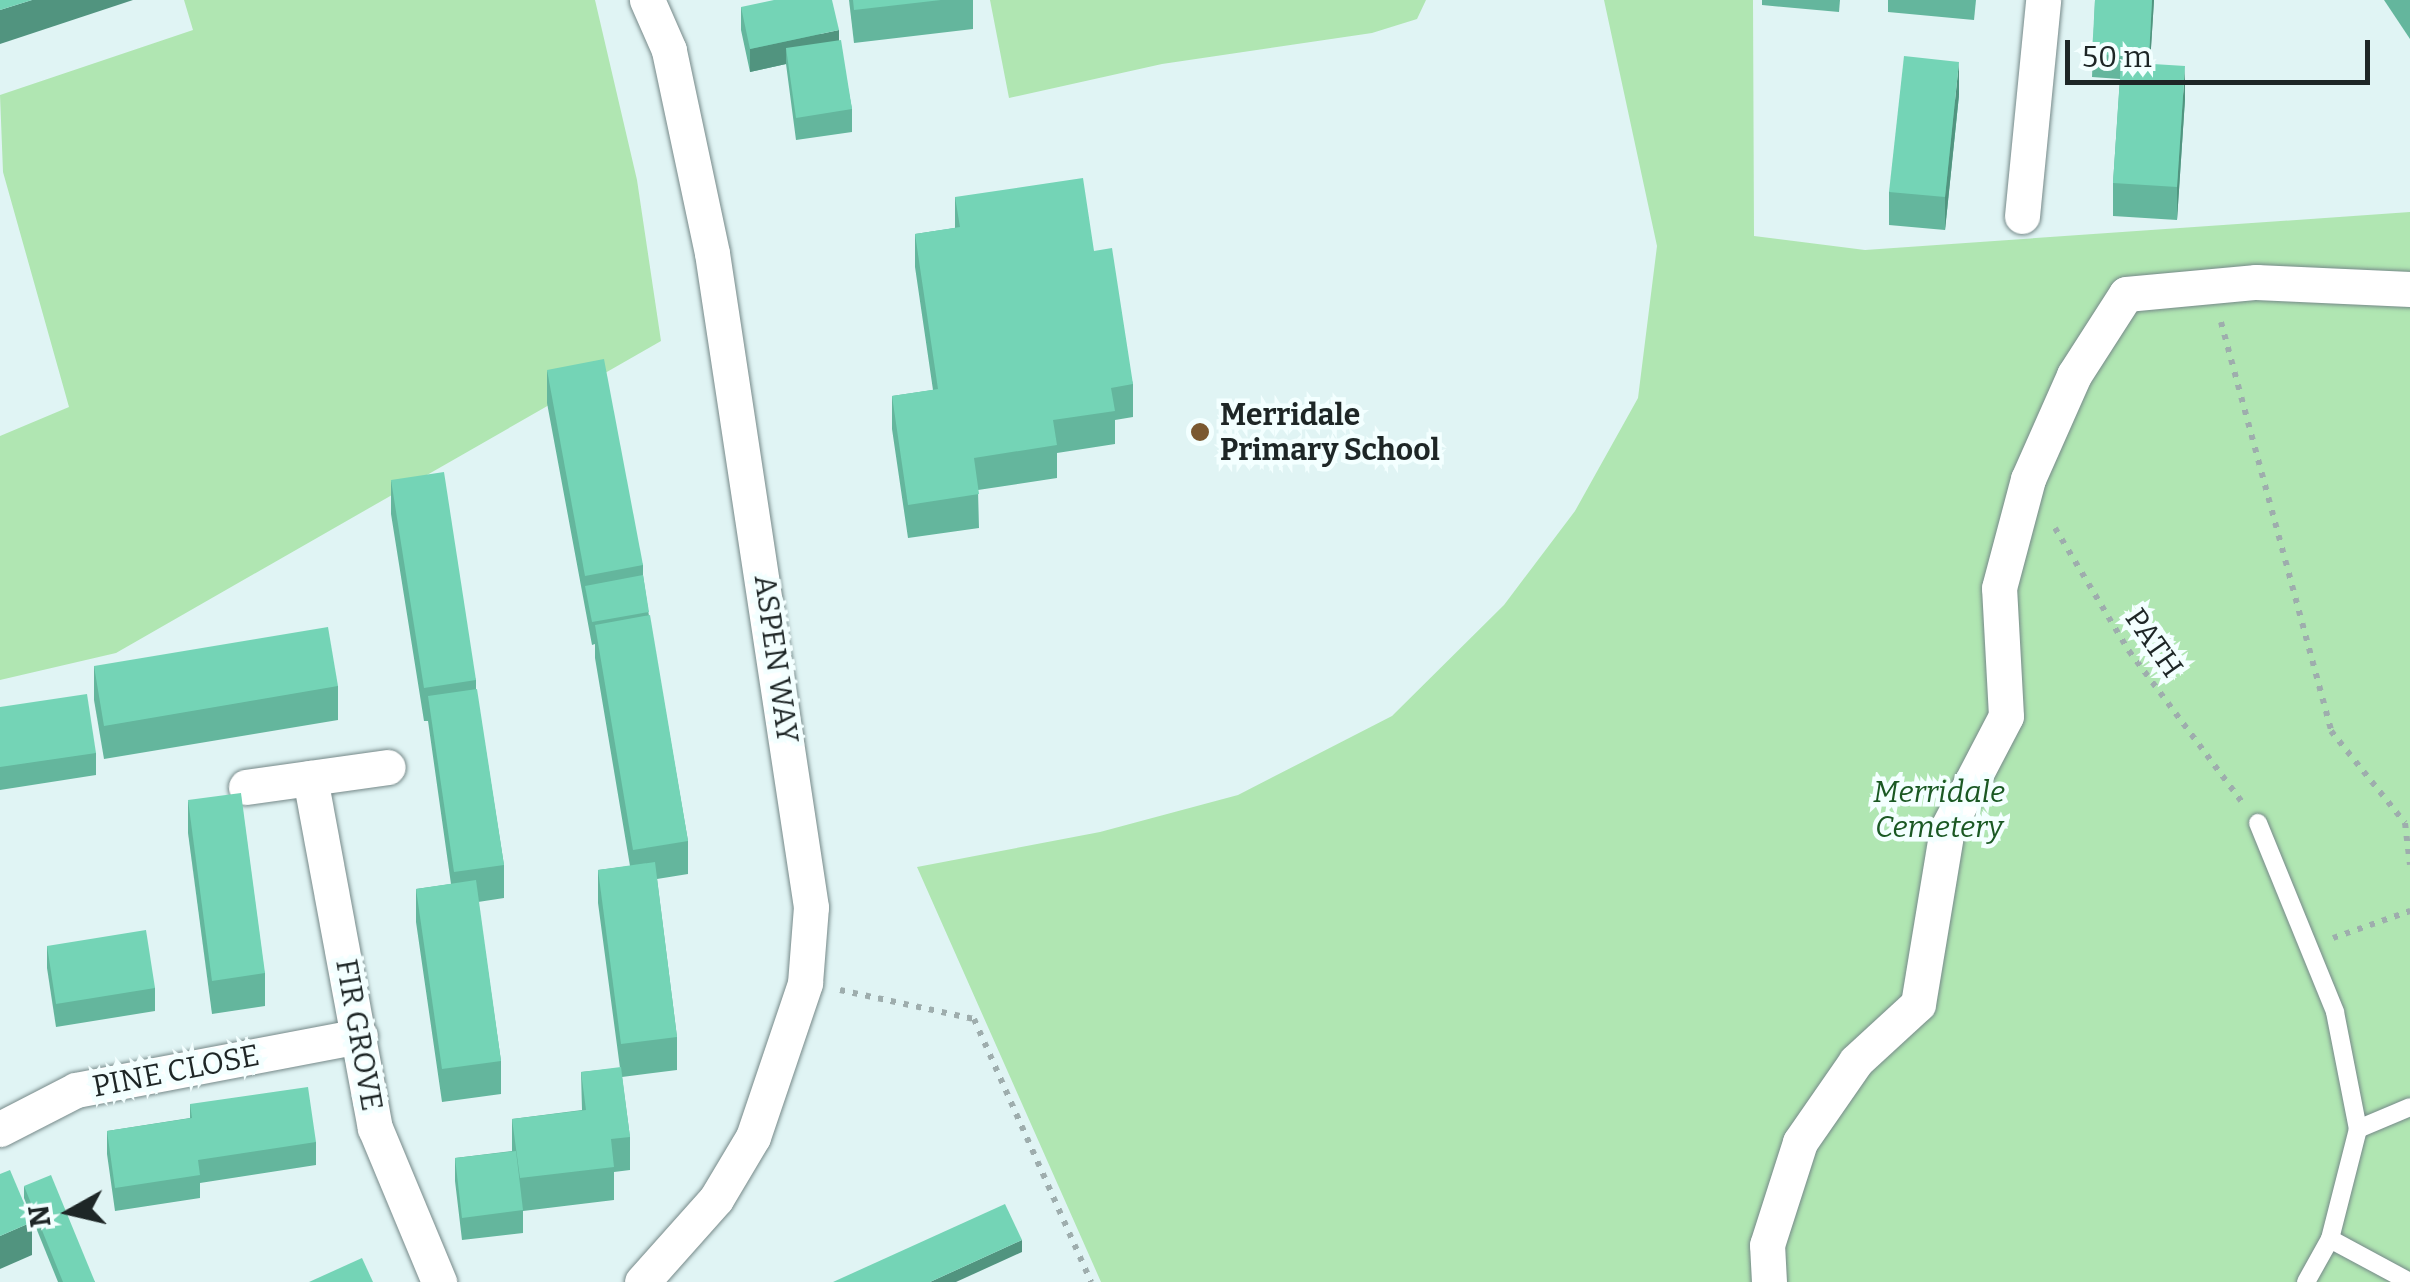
<!DOCTYPE html>
<html>
<head>
<meta charset="utf-8">
<style>
  body { margin:0 }
  #map { position:relative; width:2410px; height:1282px; overflow:hidden; background:#e0f4f4; font-family:Bitter,serif }
  div>[style] { position:absolute }
  [style*='--x'] { left:calc(var(--x)*1px); top:calc(var(--y)*1px); width:calc(var(--w)*1px); rotate:calc(var(--a)*1deg) }
  .green>* { inset:0; background:#b0e6b2 }
  .path>* { height:6px; margin-top:-3px; transform-origin:0; background:repeating-linear-gradient(90deg,#9eadad 0 5px,transparent 0 13px) }
  .roads { filter:drop-shadow(0 0 2px #768989) drop-shadow(0 0 2px #768989) }
  .lane>* { height:18px; margin:-9px; padding:0 9px; transform-origin:9px; border-radius:9px; background:#fff }
  .street>* { height:35px; margin:-17.5px; padding:0 17.5px; transform-origin:17.5px; border-radius:17.5px; background:#fff }
  .wall>* { inset:0; background:#64b69d }
  .shaded-wall>* { inset:0; background:#51947f }
  .building>* { inset:0; background:#74d4b6 }
  .dots>* { width:28px; height:28px; translate:-50% -50%; box-sizing:border-box; border:5px solid #f3ffff; border-radius:50% }
  span { translate:-50% -50%; white-space:nowrap; text-align:center; line-height:1.15; -webkit-text-stroke:9px #f3ffff; paint-order:stroke }
  .poi-label { font-size:30px; color:#1e2626; font-weight:700 }
  .left { translate:0 -50%; text-align:left }
  .street-label { font-size:30px; color:#1e2626 }
  .park-label { font-size:30px; color:#1a5823; font-style:italic }
  .north { position:absolute; left:20px; top:1162px; width:100px; height:100px; -webkit-text-stroke:8px #f3ffff; paint-order:stroke; rotate:262deg; font-size:28px; font-weight:700; line-height:40px; text-align:center; color:#1e2626 }
  .north::after { content:''; display:block; margin:auto; width:35px; height:45px; background:#1e2626; clip-path:polygon(50% 0,100% 100%,50% 72%,0 100%) }
  .scale { position:absolute; left:2065px; top:40px; width:305px; height:45px; box-sizing:border-box; border:5px solid #1e2626; border-top:0; padding-left:12px; font-size:30px; line-height:35px; white-space:nowrap; color:#1e2626; -webkit-text-stroke:8px #f3ffff; paint-order:stroke }
</style>
</head>
<body>
<div id="map">
  <div class="green">
    <div style="clip-path:polygon(184px 0,595px 0,637px 180px,661px 341px,116px 653px,0 680px,0 436px,69px 407px,3px 172px,0 95px,193px 30px)"></div>
    <div style="clip-path:polygon(990px 0,1426px 0,1417px 19px,1372px 33px,1162px 64px,1009px 98px)"></div>
    <div style="clip-path:polygon(1604px 0,1753px 0,1754px 236px,1865px 250px,2410px 212px,2410px 1282px,1101px 1282px,917px 867px,1100px 832px,1238px 795px,1392px 716px,1504px 605px,1575px 511px,1638px 398px,1657px 246px)"></div>
  </div>
  <div class="path">
    <div style="--x:2221;--y:322;--w:424;--a:74.9"></div>
    <div style="--x:2331;--y:731;--w:118;--a:51.2"></div>
    <div style="--x:2405;--y:823;--w:42;--a:83.2"></div>
    <div style="--x:2055;--y:528;--w:144;--a:59"></div>
    <div style="--x:2129;--y:651;--w:189;--a:53.2"></div>
    <div style="--x:2333;--y:938;--w:82;--a:-19.3"></div>
    <div style="--x:840;--y:990;--w:137;--a:12.2"></div>
    <div style="--x:974;--y:1019;--w:288;--a:66"></div>
  </div>
  <div class="roads">
    <div class="lane">
      <div style="--x:2258;--y:823;--w:204;--a:67.8"></div>
      <div style="--x:2335;--y:1012;--w:119;--a:78.9"></div>
      <div style="--x:2358;--y:1129;--w:114;--a:104.3"></div>
      <div style="--x:2330;--y:1239;--w:49;--a:119.2"></div>
      <div style="--x:2358;--y:1129;--w:56;--a:-22.9"></div>
      <div style="--x:2330;--y:1239;--w:91;--a:28.3"></div>
    </div>
    <div class="street">
      <div style="--x:2022;--y:216;--w:217;--a:-84.4"></div>
      <div style="--x:310;--y:778;--w:356;--a:79.5"></div>
      <div style="--x:375;--y:1128;--w:167;--a:67.4"></div>
      <div style="--x:246;--y:787;--w:143;--a:-8"></div>
      <div style="--x:0;--y:1129;--w:85;--a:-27.2"></div>
      <div style="--x:76;--y:1090;--w:289;--a:-10.8"></div>
      <div style="--x:642;--y:1282;--w:111;--a:-48.3"></div>
      <div style="--x:716;--y:1199;--w:72;--a:-59.2"></div>
      <div style="--x:753;--y:1137;--w:163;--a:-71.3"></div>
      <div style="--x:805;--y:983;--w:76;--a:-85.5"></div>
      <div style="--x:811;--y:907;--w:661;--a:-98.61"></div>
      <div style="--x:712;--y:253;--w:208;--a:-102"></div>
      <div style="--x:669;--y:50;--w:55;--a:-113.7"></div>
      <div style="--x:1769;--y:1282;--w:37;--a:-93"></div>
      <div style="--x:1767;--y:1245;--w:108;--a:-72.2"></div>
      <div style="--x:1800;--y:1142;--w:98;--a:-55.3"></div>
      <div style="--x:1856;--y:1061;--w:84;--a:-42.6"></div>
      <div style="--x:1918;--y:1004;--w:177;--a:-80.6"></div>
      <div style="--x:1947;--y:829;--w:127;--a:-62.4"></div>
      <div style="--x:2006;--y:716;--w:128;--a:-93.1"></div>
      <div style="--x:1999;--y:588;--w:113;--a:-75.1"></div>
      <div style="--x:2028;--y:479;--w:114;--a:-66.1"></div>
      <div style="--x:2074;--y:375;--w:96;--a:-57.3"></div>
      <div style="--x:2126;--y:294;--w:131;--a:-5.3"></div>
      <div style="--x:2256;--y:282;--w:154;--a:2.6"></div>
    </div>
  </div>
  <div class="wall">
    <div style="clip-path:polygon(849px 0,973px 0,973px 29px,854px 43px)"></div>
    <div style="clip-path:polygon(1762px 0,1840px 0,1839px 12px,1762px 5px)"></div>
    <div style="clip-path:polygon(1888px 0,1976px 0,1974px 20px,1888px 12px)"></div>
    <div style="clip-path:polygon(2095px 0,2154px 0,2150px 63px,2185px 99px,2177px 220px,2113px 216px,2113px 183px,2120px 79px,2092px 77px)"></div>
    <div style="clip-path:polygon(2384px 0,2410px 0,2410px 39px)"></div>
    <div style="clip-path:polygon(741px 7px,839px 40px,852px 109px,852px 132px,796px 140px,786px 64px,750px 72px,741px 30px)"></div>
    <div style="clip-path:polygon(1959px 95px,1945px 230px,1889px 225px,1889px 192px)"></div>
    <div style="clip-path:polygon(955px 197px,1094px 251px,1133px 384px,1133px 417px,1115px 420px,1115px 444px,1057px 453px,1057px 478px,978px 490px,979px 528px,908px 538px,892px 429px,892px 396px,933px 390px,915px 267px,915px 234px,955px 228px)"></div>
    <div style="clip-path:polygon(547px 370px,643px 565px,643px 575px,649px 616px,688px 841px,688px 874px,657px 879px,677px 1037px,677px 1070px,622px 1077px,630px 1137px,630px 1170px,614px 1172px,614px 1200px,523px 1211px,523px 1233px,462px 1240px,455px 1181px,455px 1158px,512px 1151px,512px 1119px,582px 1110px,581px 1072px,620px 1068px,598px 903px,598px 870px,630px 866px,595px 658px,595px 644px,592px 645px,547px 403px)"></div>
    <div style="clip-path:polygon(391px 480px,476px 680px,476px 689px,504px 865px,504px 898px,478px 902px,501px 1061px,501px 1094px,442px 1102px,416px 922px,416px 889px,451px 884px,428px 721px,424px 721px,391px 514px)"></div>
    <div style="clip-path:polygon(94px 666px,338px 686px,338px 720px,104px 759px,94px 700px)"></div>
    <div style="clip-path:polygon(0 707px,96px 753px,96px 775px,0 790px)"></div>
    <div style="clip-path:polygon(188px 800px,265px 973px,265px 1006px,212px 1014px,188px 833px)"></div>
    <div style="clip-path:polygon(47px 946px,155px 988px,155px 1011px,56px 1027px,47px 968px)"></div>
    <div style="clip-path:polygon(190px 1104px,316px 1142px,316px 1165px,200px 1183px,200px 1198px,115px 1211px,107px 1154px,107px 1131px,190px 1118px)"></div>
    <div style="clip-path:polygon(24px 1186px,95px 1282px,58px 1282px,24px 1198px)"></div>
  </div>
  <div class="shaded-wall">
    <div style="clip-path:polygon(32px 0,133px 0,0 44px,0 10px)"></div>
    <div style="clip-path:polygon(2152px 0,2154px 0,2149px 80px,2149px 57px)"></div>
    <div style="clip-path:polygon(839px 30px,839px 52px,786px 48px,786px 64px,750px 72px,750px 49px)"></div>
    <div style="clip-path:polygon(1959px 62px,1959px 95px,1945px 230px,1945px 197px)"></div>
    <div style="clip-path:polygon(2185px 66px,2185px 99px,2177px 220px,2177px 187px)"></div>
    <div style="clip-path:polygon(32px 1222px,32px 1255px,0 1269px,0 1236px)"></div>
    <div style="clip-path:polygon(1022px 1240px,1022px 1252px,956px 1282px,930px 1282px)"></div>
  </div>
  <div class="building">
    <div style="clip-path:polygon(0 0,32px 0,0 10px)"></div>
    <div style="clip-path:polygon(774px 0,832px 0,839px 30px,750px 49px,741px 7px)"></div>
    <div style="clip-path:polygon(853px 0,941px 0,854px 10px)"></div>
    <div style="clip-path:polygon(2095px 0,2152px 0,2149px 57px,2092px 54px)"></div>
    <div style="clip-path:polygon(841px 40px,852px 109px,796px 118px,786px 48px)"></div>
    <div style="clip-path:polygon(1904px 56px,1959px 62px,1945px 197px,1889px 192px)"></div>
    <div style="clip-path:polygon(2121px 62px,2185px 66px,2177px 187px,2113px 183px)"></div>
    <div style="clip-path:polygon(1083px 178px,1094px 251px,1112px 248px,1133px 384px,1111px 388px,1115px 411px,1053px 420px,1057px 445px,974px 458px,979px 494px,908px 505px,892px 396px,938px 389px,915px 234px,960px 227px,955px 197px)"></div>
    <div style="clip-path:polygon(604px 359px,643px 565px,585px 576px,547px 370px)"></div>
    <div style="clip-path:polygon(444px 472px,476px 680px,424px 688px,391px 480px)"></div>
    <div style="clip-path:polygon(643px 575px,649px 612px,592px 622px,585px 586px)"></div>
    <div style="clip-path:polygon(650px 615px,688px 841px,633px 850px,595px 625px)"></div>
    <div style="clip-path:polygon(328px 627px,338px 686px,104px 726px,94px 666px)"></div>
    <div style="clip-path:polygon(477px 689px,504px 865px,454px 872px,428px 696px)"></div>
    <div style="clip-path:polygon(87px 694px,96px 753px,0 767px,0 707px)"></div>
    <div style="clip-path:polygon(241px 793px,265px 973px,212px 981px,188px 800px)"></div>
    <div style="clip-path:polygon(655px 862px,677px 1037px,621px 1044px,598px 870px)"></div>
    <div style="clip-path:polygon(476px 880px,501px 1061px,442px 1069px,416px 889px)"></div>
    <div style="clip-path:polygon(146px 930px,155px 988px,56px 1004px,47px 946px)"></div>
    <div style="clip-path:polygon(621px 1067px,630px 1137px,611px 1139px,614px 1167px,520px 1178px,512px 1119px,586px 1110px,581px 1072px)"></div>
    <div style="clip-path:polygon(308px 1087px,316px 1142px,198px 1160px,200px 1175px,115px 1188px,107px 1131px,192px 1118px,190px 1104px)"></div>
    <div style="clip-path:polygon(516px 1151px,523px 1210px,462px 1218px,455px 1158px)"></div>
    <div style="clip-path:polygon(10px 1170px,32px 1222px,0 1236px,0 1174px)"></div>
    <div style="clip-path:polygon(51px 1175px,95px 1282px,63px 1282px,24px 1186px)"></div>
    <div style="clip-path:polygon(1005px 1204px,1022px 1240px,930px 1282px,833px 1282px)"></div>
    <div style="clip-path:polygon(362px 1258px,373px 1282px,309px 1282px)"></div>
  </div>
  <div class="dots">
    <div style="left:1200px;top:432px;background:#7a5830"></div>
  </div>
  <div class="poi-label">
    <span class="left" style="left:1220px;top:432px">Merridale<br>Primary School</span>
  </div>
  <div class="street-label">
    <span style="left:2154px;top:643px;rotate:55deg">PATH</span>
    <span style="left:776px;top:659px;rotate:82deg">ASPEN WAY</span>
    <span style="left:359px;top:1035px;rotate:80deg">FIR GROVE</span>
    <span style="left:176px;top:1071px;rotate:-11deg">PINE CLOSE</span>
  </div>
  <div class="park-label">
    <span style="left:1939px;top:809px">Merridale<br>Cemetery</span>
  </div>
  <div class="north">N</div>
  <div class="scale">50 m</div>
</div>
</body>
</html>
